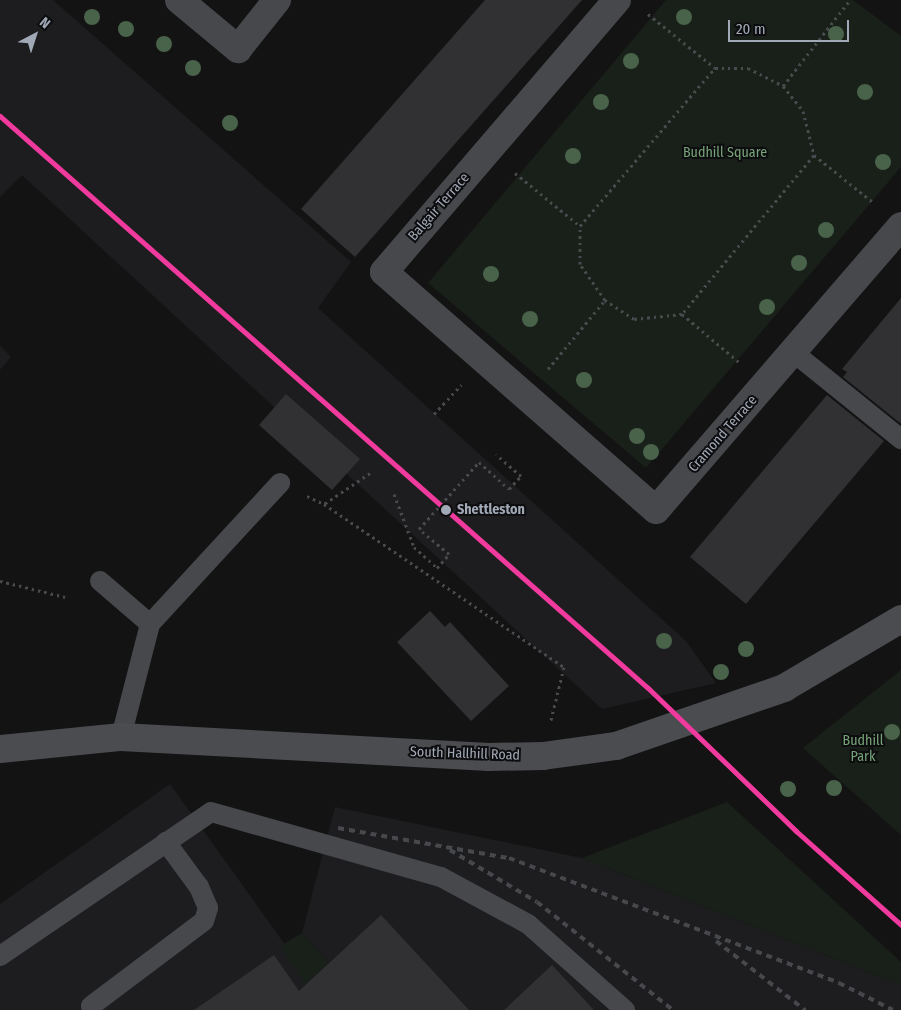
<!DOCTYPE html>
<html>
<head>
<meta charset="utf-8">
<style>
  body { margin:0 }
  #map { position:relative; width:901px; height:1010px; overflow:hidden; background:#131313; font-family:"Fira Sans Condensed",sans-serif }
  div>[style] { position:absolute }
  [style*='--x'] { left:calc(var(--x)*1px); top:calc(var(--y)*1px); width:calc(var(--w)*1px); rotate:calc(var(--a)*1deg) }
  .built>* { inset:0; background:#1d1d1f }
  .green>* { inset:0; background:#192019 }
  .building>* { inset:0; background:#313133 }
  .path>* { height:3px; margin-top:-1.5px; transform-origin:0; background:repeating-linear-gradient(90deg,#484a4d 0 2.5px,transparent 0 6.5px) }
  .lane>* { height:20px; margin:-10px; padding:0 10px; transform-origin:10px; border-radius:10px; background:#46484c }
  .street>* { height:28px; margin:-14px; padding:0 14px; transform-origin:14px; border-radius:14px; background:#46484c }
  .secondary>* { height:28px; margin:-14px; padding:0 14px; transform-origin:14px; border-radius:14px; background:#4a4c50 }
  .rail>* { height:4px; margin-top:-2px; transform-origin:0; background:repeating-linear-gradient(90deg,#46484b 0 6px,transparent 0 11px) }
  .rail-1>* { height:5px; margin:-2.5px; padding:0 2.5px; transform-origin:2.5px; border-radius:2.5px; background:#f13a9d }
  .trees>* { width:16px; height:16px; margin:-8px; border-radius:50%; background:#49624a }
  .dots>* { width:14px; height:14px; translate:-50% -50%; box-sizing:border-box; border:2px solid #0d0d0f; border-radius:50% }
  span { translate:-50% -50%; white-space:nowrap; text-align:center; line-height:1.15; -webkit-text-stroke:4px #0d0d0f; paint-order:stroke }
  .park-label { font-size:14px; color:#76a377 }
  .street-label { font-size:14px; color:#a2a9b6 }
  .stop-label { font-size:14px; color:#a2a9b6; font-weight:700 }
  .left { translate:0 -50%; text-align:left }
  .north { position:absolute; left:10px; top:10px; width:50px; height:50px; -webkit-text-stroke:4px #0d0d0f; paint-order:stroke; rotate:40deg; font-size:14px; font-weight:700; line-height:20px; text-align:center; color:#a2a9b6 }
  .north::after { content:''; display:block; margin:auto; width:18px; height:22px; background:#a2a9b6; clip-path:polygon(50% 0,100% 100%,50% 72%,0 100%) }
  .scale { position:absolute; left:728px; top:20px; width:121px; height:22px; box-sizing:border-box; border:2px solid #a2a9b6; border-top:0; padding-left:6px; font-size:15px; line-height:18px; white-space:nowrap; color:#a2a9b6; -webkit-text-stroke:4px #0d0d0f; paint-order:stroke }
</style>
</head>
<body>
<div id="map">
  <div class="built">
    <div style="clip-path:polygon(0 0,53px 0,351px 262px,318px 308px,686px 641px,716px 683px,602px 709px,22px 175px,0 197px)"></div>
    <div style="clip-path:polygon(0 345px,11px 357px,0 370px)"></div>
    <div style="clip-path:polygon(170px 784px,332px 1010px,0 1010px,0 904px)"></div>
    <div style="clip-path:polygon(335px 807px,582px 858px,901px 985px,901px 1010px,371px 1010px,302px 933px)"></div>
  </div>
  <div class="green">
    <div style="clip-path:polygon(666px 0,853px 0,901px 36px,901px 167px,646px 468px,428px 283px)"></div>
    <div style="clip-path:polygon(901px 670px,901px 835px,803px 748px)"></div>
    <div style="clip-path:polygon(727px 802px,901px 962px,901px 985px,582px 858px)"></div>
    <div style="clip-path:polygon(302px 933px,371px 1010px,323px 1010px,280px 946px)"></div>
  </div>
  <div class="building">
    <div style="clip-path:polygon(485px 0,582px 0,355px 257px,301px 209px)"></div>
    <div style="clip-path:polygon(901px 298px,901px 421px,900px 423px,843px 377px,847px 372px,842px 369px)"></div>
    <div style="clip-path:polygon(286px 394px,360px 459px,332px 490px,259px 425px)"></div>
    <div style="clip-path:polygon(827px 395px,884px 441px,746px 604px,690px 557px)"></div>
    <div style="clip-path:polygon(430px 611px,445px 627px,450px 622px,509px 686px,471px 721px,397px 642px)"></div>
    <div style="clip-path:polygon(381px 915px,469px 1010px,194px 1010px,274px 955px,299px 991px)"></div>
    <div style="clip-path:polygon(552px 965px,594px 1010px,504px 1010px)"></div>
  </div>
  <div class="path">
    <div style="--x:648;--y:14;--w:86;--a:38.9"></div>
    <div style="--x:715;--y:68;--w:33;--a:0"></div>
    <div style="--x:748;--y:68;--w:39;--a:27"></div>
    <div style="--x:783;--y:86;--w:32;--a:51"></div>
    <div style="--x:803;--y:111;--w:45;--a:76"></div>
    <div style="--x:814;--y:155;--w:207;--a:129.7"></div>
    <div style="--x:682;--y:314;--w:48;--a:174.1"></div>
    <div style="--x:634;--y:319;--w:35;--a:-147"></div>
    <div style="--x:605;--y:300;--w:44;--a:-124.8"></div>
    <div style="--x:580;--y:264;--w:38;--a:-90"></div>
    <div style="--x:580;--y:226;--w:208;--a:-49.5"></div>
    <div style="--x:783;--y:86;--w:109;--a:-52.1"></div>
    <div style="--x:814;--y:155;--w:77;--a:38.7"></div>
    <div style="--x:515;--y:173;--w:84;--a:39.2"></div>
    <div style="--x:682;--y:314;--w:75;--a:40.1"></div>
    <div style="--x:548;--y:369;--w:89;--a:-50.4"></div>
    <div style="--x:434;--y:414;--w:40;--a:-47"></div>
    <div style="--x:370;--y:473;--w:55;--a:146"></div>
    <div style="--x:324;--y:504;--w:290;--a:34.2"></div>
    <div style="--x:564;--y:667;--w:55;--a:103.8"></div>
    <div style="--x:394;--y:494;--w:57;--a:69.3"></div>
    <div style="--x:414;--y:547;--w:31;--a:42"></div>
    <div style="--x:437;--y:568;--w:18;--a:-49"></div>
    <div style="--x:449;--y:554;--w:39;--a:-140"></div>
    <div style="--x:419;--y:529;--w:90;--a:-48.2"></div>
    <div style="--x:479;--y:462;--w:40;--a:42"></div>
    <div style="--x:509;--y:489;--w:18;--a:-47"></div>
    <div style="--x:521;--y:476;--w:33;--a:-139"></div>
    <div style="--x:307;--y:496;--w:19;--a:25"></div>
    <div style="--x:0;--y:581;--w:67;--a:13.8"></div>
  </div>
  <div class="lane">
    <div style="--x:793;--y:352;--w:139;--a:38.9"></div>
    <div style="--x:100;--y:581;--w:66;--a:40.7"></div>
    <div style="--x:121;--y:737;--w:117;--a:-75.6"></div>
    <div style="--x:150;--y:624;--w:192;--a:-47.3"></div>
    <div style="--x:0;--y:956;--w:255;--a:-34.3"></div>
    <div style="--x:211;--y:812;--w:239;--a:15.8"></div>
    <div style="--x:441;--y:877;--w:99;--a:28.4"></div>
    <div style="--x:528;--y:924;--w:130;--a:41.6"></div>
    <div style="--x:91;--y:1006;--w:141;--a:-37"></div>
    <div style="--x:204;--y:921;--w:14;--a:-73"></div>
    <div style="--x:208;--y:908;--w:23;--a:-113"></div>
    <div style="--x:199;--y:887;--w:56;--a:-126.3"></div>
  </div>
  <div class="street">
    <div style="--x:179;--y:0;--w:77;--a:39.7"></div>
    <div style="--x:238;--y:49;--w:63;--a:-51.5"></div>
    <div style="--x:617;--y:0;--w:358;--a:130.6"></div>
    <div style="--x:384;--y:272;--w:361;--a:41.2"></div>
    <div style="--x:656;--y:510;--w:375;--a:-49.2"></div>
  </div>
  <div class="secondary">
    <div style="--x:0;--y:749;--w:122;--a:-5.7"></div>
    <div style="--x:121;--y:737;--w:368;--a:3.1"></div>
    <div style="--x:488;--y:757;--w:55;--a:-1"></div>
    <div style="--x:543;--y:756;--w:74;--a:-7.8"></div>
    <div style="--x:616;--y:746;--w:178;--a:-19"></div>
    <div style="--x:784;--y:688;--w:136;--a:-30.5"></div>
  </div>
  <div class="rail">
    <div style="--x:338;--y:828;--w:174;--a:10"></div>
    <div style="--x:509;--y:858;--w:353;--a:20.7"></div>
    <div style="--x:839;--y:983;--w:60;--a:26.6"></div>
    <div style="--x:450;--y:850;--w:101;--a:30.9"></div>
    <div style="--x:537;--y:902;--w:174;--a:38.5"></div>
    <div style="--x:716;--y:941;--w:113;--a:37.8"></div>
  </div>
  <div class="rail-1">
    <div style="--x:0;--y:116;--w:864;--a:41.44"></div>
    <div style="--x:648;--y:688;--w:206;--a:44"></div>
    <div style="--x:796;--y:831;--w:141;--a:41.8"></div>
  </div>
  <div class="trees">
    <div style="left:92px;top:17px"></div>
    <div style="left:684px;top:17px"></div>
    <div style="left:126px;top:29px"></div>
    <div style="left:836px;top:34px"></div>
    <div style="left:164px;top:44px"></div>
    <div style="left:631px;top:61px"></div>
    <div style="left:193px;top:68px"></div>
    <div style="left:865px;top:92px"></div>
    <div style="left:601px;top:102px"></div>
    <div style="left:230px;top:123px"></div>
    <div style="left:573px;top:156px"></div>
    <div style="left:883px;top:162px"></div>
    <div style="left:826px;top:230px"></div>
    <div style="left:799px;top:263px"></div>
    <div style="left:491px;top:274px"></div>
    <div style="left:767px;top:307px"></div>
    <div style="left:530px;top:319px"></div>
    <div style="left:584px;top:380px"></div>
    <div style="left:637px;top:436px"></div>
    <div style="left:651px;top:452px"></div>
    <div style="left:664px;top:641px"></div>
    <div style="left:746px;top:649px"></div>
    <div style="left:721px;top:672px"></div>
    <div style="left:892px;top:732px"></div>
    <div style="left:834px;top:788px"></div>
    <div style="left:788px;top:789px"></div>
  </div>
  <div class="dots">
    <div style="left:446px;top:510px;background:#a2a9b6"></div>
  </div>
  <div class="park-label">
    <span style="left:725px;top:153px">Budhill Square</span>
    <span style="left:863px;top:749px">Budhill<br>Park</span>
  </div>
  <div class="street-label">
    <span style="left:439px;top:207px;rotate:-49deg">Balgair Terrace</span>
    <span style="left:723px;top:434px;rotate:-49deg">Cramond Terrace</span>
    <span style="left:465px;top:754px;rotate:2deg">South Hallhill Road</span>
  </div>
  <div class="stop-label">
    <span class="left" style="left:457px;top:510px">Shettleston</span>
  </div>
  <div class="north">N</div>
  <div class="scale">20 m</div>
</div>
</body>
</html>
